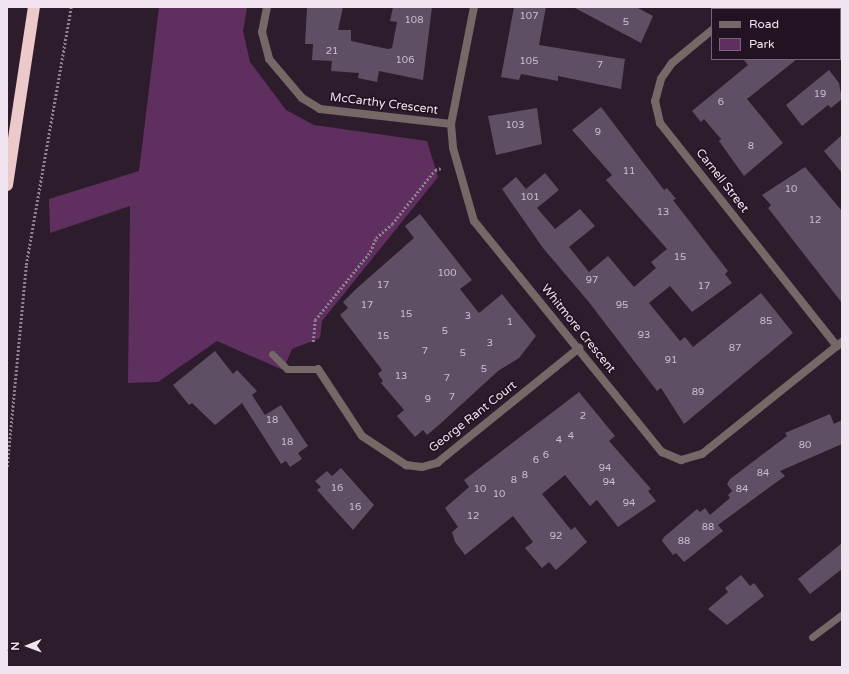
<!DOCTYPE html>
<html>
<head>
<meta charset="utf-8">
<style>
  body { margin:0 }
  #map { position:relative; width:849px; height:674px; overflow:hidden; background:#2c1c2c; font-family:"Varela Round",sans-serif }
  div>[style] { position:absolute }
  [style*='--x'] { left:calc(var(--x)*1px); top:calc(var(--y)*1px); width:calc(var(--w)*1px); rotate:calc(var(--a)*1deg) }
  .green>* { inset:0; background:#5f305f }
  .building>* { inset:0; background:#5f4f65 }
  .path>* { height:2.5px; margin-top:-1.25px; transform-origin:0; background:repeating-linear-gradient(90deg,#8f818f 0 2px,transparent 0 4px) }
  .lane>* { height:7px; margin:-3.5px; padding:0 3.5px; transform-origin:3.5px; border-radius:3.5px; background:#766867 }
  .street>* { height:8px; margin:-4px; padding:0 4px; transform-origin:4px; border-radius:4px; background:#766867 }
  .highway>* { height:12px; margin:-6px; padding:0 6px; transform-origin:6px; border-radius:6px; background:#eccac9 }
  span { translate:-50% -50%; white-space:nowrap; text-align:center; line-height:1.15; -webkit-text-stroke:3.5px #221222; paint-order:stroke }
  .number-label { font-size:10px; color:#cbbfcc }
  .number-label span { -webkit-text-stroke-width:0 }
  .street-label { font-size:12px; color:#efe4ef }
  .frame { position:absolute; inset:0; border:8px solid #efe4ef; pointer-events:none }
  .legend { position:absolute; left:711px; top:8px; width:130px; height:52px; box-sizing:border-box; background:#221222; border:1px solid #746674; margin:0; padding:5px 7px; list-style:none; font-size:12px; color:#efe4ef }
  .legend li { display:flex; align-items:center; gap:8px; height:20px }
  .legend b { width:20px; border:1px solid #746674 }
  .north { position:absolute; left:8px; top:626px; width:40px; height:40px; -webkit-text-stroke:3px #221222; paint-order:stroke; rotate:269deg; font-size:11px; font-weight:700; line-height:16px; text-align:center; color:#efe4ef }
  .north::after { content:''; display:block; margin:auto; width:14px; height:18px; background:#efe4ef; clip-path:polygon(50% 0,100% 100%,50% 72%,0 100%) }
</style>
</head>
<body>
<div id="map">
  <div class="green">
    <div style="clip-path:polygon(159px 7px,247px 8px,243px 31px,250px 62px,286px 110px,314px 125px,427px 141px,438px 177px,322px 321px,320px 338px,292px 349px,283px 370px,217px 341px,158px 382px,128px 383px,130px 206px,50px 233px,49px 199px,139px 171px)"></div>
  </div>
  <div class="building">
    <div style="clip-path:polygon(307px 7px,343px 7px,338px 30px,351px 30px,351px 41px,388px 49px,392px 48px,397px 22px,390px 21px,393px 7px,432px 7px,423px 80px,379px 71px,377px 82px,358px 78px,359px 73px,331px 71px,332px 61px,312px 60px,313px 44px,305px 44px)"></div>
    <div style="clip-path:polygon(514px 7px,546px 7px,539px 45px,625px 59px,621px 89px,558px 76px,558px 81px,521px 74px,519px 80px,501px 77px)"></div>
    <div style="clip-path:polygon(573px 7px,636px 7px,653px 16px,641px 43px)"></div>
    <div style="clip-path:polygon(743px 59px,797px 59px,747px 99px,783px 143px,744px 176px,719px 141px,721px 139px,704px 119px,701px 122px,692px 111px,748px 65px)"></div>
    <div style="clip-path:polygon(829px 70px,839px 83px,842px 99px,831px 108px,828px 105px,802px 126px,786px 105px)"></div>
    <div style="clip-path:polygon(601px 107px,664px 190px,667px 188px,676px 199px,673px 200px,728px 271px,725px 274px,732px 283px,692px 312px,670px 286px,649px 303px,680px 341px,685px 337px,693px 347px,761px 293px,793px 333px,684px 424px,661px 388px,657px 391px,588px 301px,543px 248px,502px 189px,516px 177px,526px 189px,545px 173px,559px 190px,537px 208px,555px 229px,580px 209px,595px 226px,569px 247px,589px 272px,608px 256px,634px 287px,656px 268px,651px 262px,667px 249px,606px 180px,612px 175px,572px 130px)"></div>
    <div style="clip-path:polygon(537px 108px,542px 144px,496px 155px,488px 116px)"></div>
    <div style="clip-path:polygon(842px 135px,842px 173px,824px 151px)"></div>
    <div style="clip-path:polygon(805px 167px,842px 211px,842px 303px,768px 208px,771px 205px,762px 195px)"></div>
    <div style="clip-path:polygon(420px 214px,472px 280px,460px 289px,479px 313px,502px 294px,536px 336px,519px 358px,498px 371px,440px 424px,427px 435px,423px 430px,415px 437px,397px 416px,404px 410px,381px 383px,383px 381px,378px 374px,382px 370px,340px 315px,348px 308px,343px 302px,356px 289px,414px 238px,405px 226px)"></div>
    <div style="clip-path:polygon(215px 351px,233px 374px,237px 370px,257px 391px,252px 395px,265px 415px,281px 405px,308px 446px,298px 453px,302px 459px,290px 467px,286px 461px,281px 464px,242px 403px,215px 425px,192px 403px,189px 405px,173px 385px)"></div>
    <div style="clip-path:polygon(579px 392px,615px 436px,609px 441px,651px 489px,648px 491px,656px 501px,618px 527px,597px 500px,590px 506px,565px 475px,542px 494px,571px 530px,575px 527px,587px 542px,556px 570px,549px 562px,542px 568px,525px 548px,533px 542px,513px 516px,465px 555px,455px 542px,452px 532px,458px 527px,445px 508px,469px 487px,464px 480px)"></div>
    <div style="clip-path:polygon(830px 414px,834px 424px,842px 420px,842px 444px,780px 471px,785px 476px,718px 525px,723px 531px,684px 562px,676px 553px,673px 555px,662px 541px,664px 537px,697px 509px,700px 512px,705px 508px,710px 515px,730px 498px,728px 495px,732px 491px,727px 484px,730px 479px,787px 436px,785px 433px)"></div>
    <div style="clip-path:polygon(341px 468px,374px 505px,353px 530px,317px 490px,321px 487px,315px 481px,327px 471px,332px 476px)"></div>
    <div style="clip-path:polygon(842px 543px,842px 569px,810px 594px,798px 579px)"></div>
    <div style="clip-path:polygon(741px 575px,750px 586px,754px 583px,764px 596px,727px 625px,708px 609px,728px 592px,725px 588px)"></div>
  </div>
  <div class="path">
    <div style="--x:313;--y:342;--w:22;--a:-85"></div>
    <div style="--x:315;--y:320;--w:87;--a:-51"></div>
    <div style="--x:370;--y:252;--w:15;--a:-67"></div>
    <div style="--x:376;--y:238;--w:21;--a:-41"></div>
    <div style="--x:392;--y:224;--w:69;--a:-51.5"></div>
    <div style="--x:435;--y:170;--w:6;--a:-18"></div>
    <div style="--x:7;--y:467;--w:203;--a:-84.6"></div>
    <div style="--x:26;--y:265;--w:262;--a:-80.1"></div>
  </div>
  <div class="lane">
    <div style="--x:272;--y:354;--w:21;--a:45"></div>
    <div style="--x:287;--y:369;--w:31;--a:0"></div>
    <div style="--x:812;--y:637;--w:38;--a:-37"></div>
  </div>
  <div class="street">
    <div style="--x:267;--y:7;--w:25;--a:101"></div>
    <div style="--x:262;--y:32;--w:28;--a:75"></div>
    <div style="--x:269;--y:59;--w:51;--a:49.8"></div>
    <div style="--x:302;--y:98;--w:21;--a:31"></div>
    <div style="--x:320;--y:109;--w:132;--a:6.5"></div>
    <div style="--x:474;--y:7;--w:119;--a:101.1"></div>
    <div style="--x:451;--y:124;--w:24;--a:85"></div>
    <div style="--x:453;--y:148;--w:76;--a:74"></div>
    <div style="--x:474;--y:221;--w:298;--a:50.9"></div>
    <div style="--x:662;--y:452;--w:21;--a:23"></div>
    <div style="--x:681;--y:460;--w:22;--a:-16"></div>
    <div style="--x:702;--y:454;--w:179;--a:-38.7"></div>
    <div style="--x:820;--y:7;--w:3;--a:45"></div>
    <div style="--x:737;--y:9;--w:4;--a:-34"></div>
    <div style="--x:712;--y:30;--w:52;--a:140.5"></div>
    <div style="--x:672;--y:63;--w:19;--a:125"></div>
    <div style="--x:661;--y:79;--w:23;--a:105"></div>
    <div style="--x:655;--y:101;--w:23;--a:77"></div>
    <div style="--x:660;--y:123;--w:285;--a:51.6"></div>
    <div style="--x:840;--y:31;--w:4;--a:56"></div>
    <div style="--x:318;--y:369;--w:80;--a:56.7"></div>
    <div style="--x:362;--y:436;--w:53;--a:33.4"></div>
    <div style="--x:406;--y:465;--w:16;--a:7"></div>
    <div style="--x:422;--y:467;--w:16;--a:-15"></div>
    <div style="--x:437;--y:463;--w:183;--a:-39"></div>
  </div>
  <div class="highway">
    <div style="--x:7;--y:185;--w:180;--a:-81.4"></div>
  </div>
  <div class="number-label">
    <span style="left:529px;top:17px">107</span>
    <span style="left:414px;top:21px">108</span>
    <span style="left:626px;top:23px">5</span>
    <span style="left:332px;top:52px">21</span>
    <span style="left:405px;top:61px">106</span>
    <span style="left:529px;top:62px">105</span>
    <span style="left:600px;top:66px">7</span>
    <span style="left:820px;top:95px">19</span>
    <span style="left:721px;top:103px">6</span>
    <span style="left:515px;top:126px">103</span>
    <span style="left:598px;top:133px">9</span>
    <span style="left:751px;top:147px">8</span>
    <span style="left:629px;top:172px">11</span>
    <span style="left:791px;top:190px">10</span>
    <span style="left:530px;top:198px">101</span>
    <span style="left:663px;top:213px">13</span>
    <span style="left:815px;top:221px">12</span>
    <span style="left:680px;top:258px">15</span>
    <span style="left:447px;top:274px">100</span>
    <span style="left:592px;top:281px">97</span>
    <span style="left:383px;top:286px">17</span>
    <span style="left:704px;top:287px">17</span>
    <span style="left:367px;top:306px">17</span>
    <span style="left:622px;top:306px">95</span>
    <span style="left:406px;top:315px">15</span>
    <span style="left:468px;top:317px">3</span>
    <span style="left:766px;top:322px">85</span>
    <span style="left:510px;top:323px">1</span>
    <span style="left:445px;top:332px">5</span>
    <span style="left:644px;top:336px">93</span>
    <span style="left:383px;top:337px">15</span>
    <span style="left:490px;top:344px">3</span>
    <span style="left:735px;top:349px">87</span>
    <span style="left:425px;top:352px">7</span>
    <span style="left:463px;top:354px">5</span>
    <span style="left:671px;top:361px">91</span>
    <span style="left:484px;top:370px">5</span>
    <span style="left:401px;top:377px">13</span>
    <span style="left:447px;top:379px">7</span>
    <span style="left:698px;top:393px">89</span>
    <span style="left:452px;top:398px">7</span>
    <span style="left:428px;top:400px">9</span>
    <span style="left:583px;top:417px">2</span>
    <span style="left:272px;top:421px">18</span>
    <span style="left:571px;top:437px">4</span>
    <span style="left:559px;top:441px">4</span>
    <span style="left:287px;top:443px">18</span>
    <span style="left:805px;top:446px">80</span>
    <span style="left:546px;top:456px">6</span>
    <span style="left:536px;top:461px">6</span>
    <span style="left:605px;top:469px">94</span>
    <span style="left:763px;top:474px">84</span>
    <span style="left:525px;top:476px">8</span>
    <span style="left:514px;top:481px">8</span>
    <span style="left:609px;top:483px">94</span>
    <span style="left:337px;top:489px">16</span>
    <span style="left:480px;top:490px">10</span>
    <span style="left:742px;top:490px">84</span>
    <span style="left:499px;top:495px">10</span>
    <span style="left:629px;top:504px">94</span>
    <span style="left:355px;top:508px">16</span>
    <span style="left:473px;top:517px">12</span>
    <span style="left:708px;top:528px">88</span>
    <span style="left:556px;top:537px">92</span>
    <span style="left:684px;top:542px">88</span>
  </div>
  <div class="street-label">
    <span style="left:384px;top:104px;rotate:7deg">McCarthy Crescent</span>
    <span style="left:722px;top:181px;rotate:52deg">Carnell Street</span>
    <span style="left:578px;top:329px;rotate:51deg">Whitmore Crescent</span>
    <span style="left:473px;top:417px;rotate:-38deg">George Rant Court</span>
  </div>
  <div class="frame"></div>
  <ul class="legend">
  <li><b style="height:5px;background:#766867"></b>Road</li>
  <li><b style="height:11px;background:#5f305f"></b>Park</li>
  </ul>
  <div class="north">N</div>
</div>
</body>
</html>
